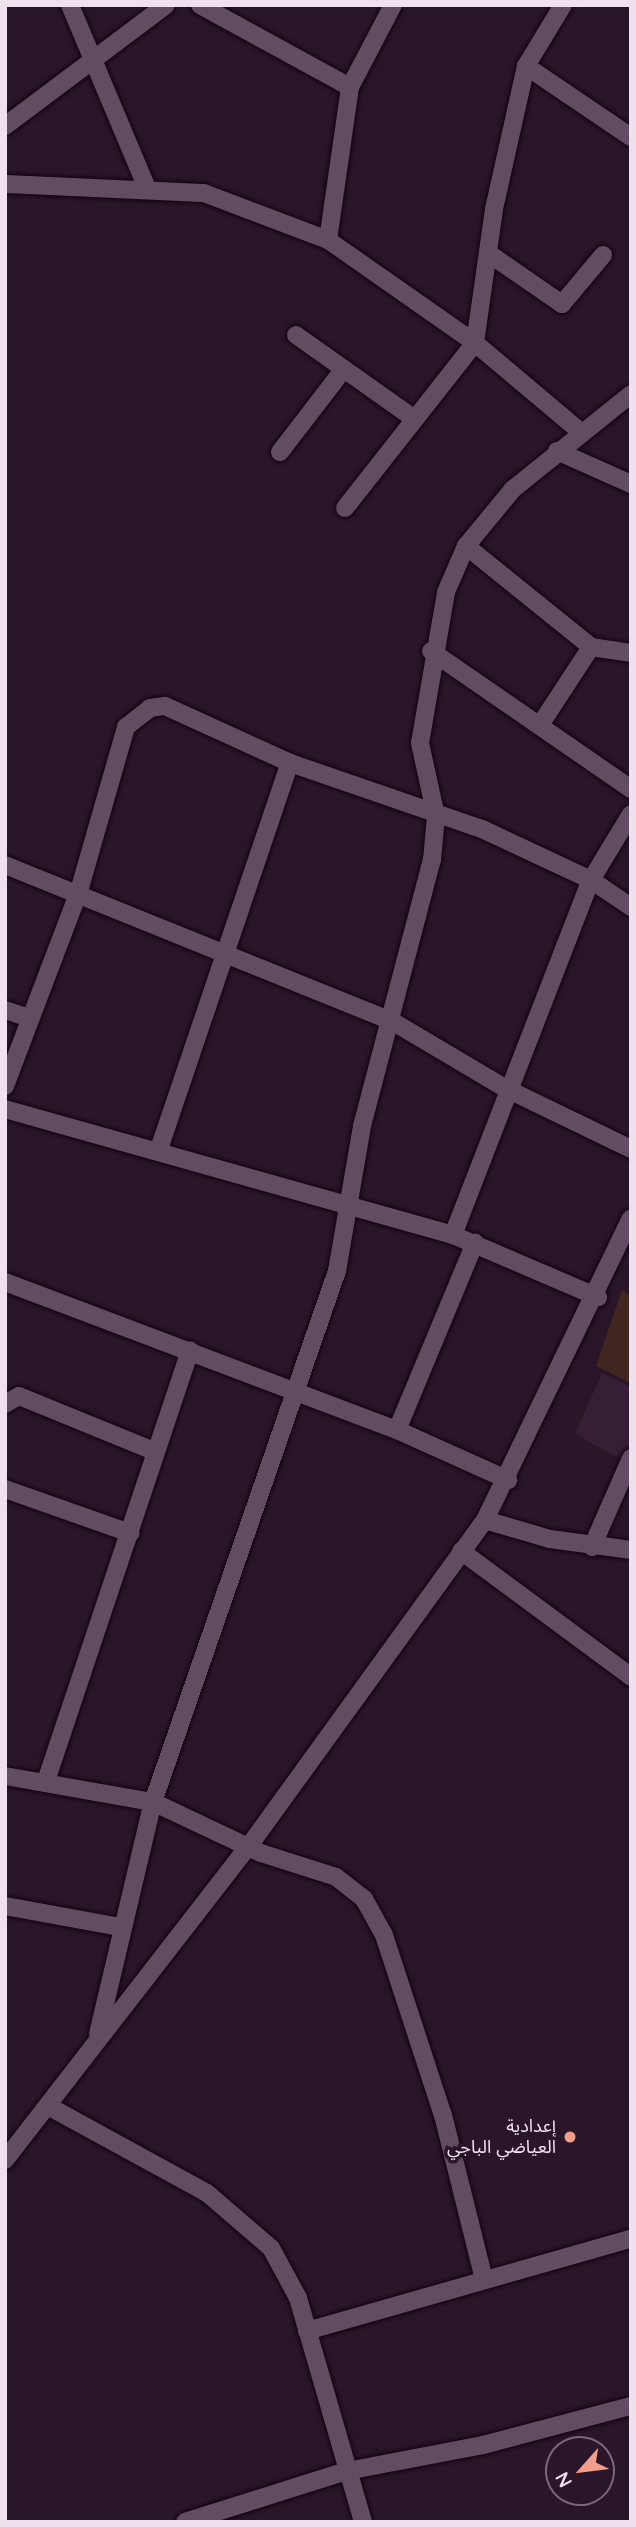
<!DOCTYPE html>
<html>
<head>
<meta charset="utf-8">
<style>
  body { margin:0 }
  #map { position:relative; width:636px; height:2527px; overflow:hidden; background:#2a1629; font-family:Quicksand,"Noto Sans Arabic",sans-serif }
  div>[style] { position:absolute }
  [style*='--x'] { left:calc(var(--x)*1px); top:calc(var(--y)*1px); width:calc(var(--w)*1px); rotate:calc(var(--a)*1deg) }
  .built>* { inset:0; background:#361e35 }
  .building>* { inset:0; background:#422621 }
  .roads { filter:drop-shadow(0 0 2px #110311) drop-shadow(0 0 2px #110311) }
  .minor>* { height:18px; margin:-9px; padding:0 9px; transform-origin:9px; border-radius:9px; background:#624c61 }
  .dots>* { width:19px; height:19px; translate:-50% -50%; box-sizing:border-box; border:4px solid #2a1629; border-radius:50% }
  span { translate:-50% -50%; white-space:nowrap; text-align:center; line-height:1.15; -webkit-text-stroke:7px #2a1629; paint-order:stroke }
  .poi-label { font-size:18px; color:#efe2ee }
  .right { translate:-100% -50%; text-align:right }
  .frame { position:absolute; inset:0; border:7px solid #efe2ee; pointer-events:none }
  .north { position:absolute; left:545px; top:2436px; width:70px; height:70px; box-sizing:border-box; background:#2a1629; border:2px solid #796878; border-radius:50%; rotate:242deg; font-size:19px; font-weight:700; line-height:28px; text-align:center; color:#efe2ee }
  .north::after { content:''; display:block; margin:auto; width:24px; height:32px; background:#f49d8b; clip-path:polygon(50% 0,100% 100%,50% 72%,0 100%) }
</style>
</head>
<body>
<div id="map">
  <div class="built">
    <div style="clip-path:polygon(602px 1373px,631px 1387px,631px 1465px,575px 1434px)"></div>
  </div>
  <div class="building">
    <div style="clip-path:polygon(622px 1290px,631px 1297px,631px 1383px,596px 1366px)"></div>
  </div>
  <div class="roads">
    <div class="minor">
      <div style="--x:70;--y:5;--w:199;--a:67.2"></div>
      <div style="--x:200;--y:5;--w:171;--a:28.7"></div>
      <div style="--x:526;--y:66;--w:127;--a:34.1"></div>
      <div style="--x:5;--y:126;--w:201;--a:-36.9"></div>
      <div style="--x:5;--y:184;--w:199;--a:2.6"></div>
      <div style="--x:204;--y:193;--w:133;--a:20.8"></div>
      <div style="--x:328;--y:240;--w:179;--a:35"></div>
      <div style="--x:475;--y:343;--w:140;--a:40.1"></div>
      <div style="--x:328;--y:240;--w:155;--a:-81.8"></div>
      <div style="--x:350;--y:87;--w:93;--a:-62.3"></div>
      <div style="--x:488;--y:253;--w:90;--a:34.6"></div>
      <div style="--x:562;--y:304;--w:64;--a:-50.1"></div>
      <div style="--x:296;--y:335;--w:142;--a:35.3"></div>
      <div style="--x:557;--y:451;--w:81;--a:24"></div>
      <div style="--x:280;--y:452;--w:105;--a:-52.4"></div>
      <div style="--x:345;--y:508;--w:210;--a:-51.8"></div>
      <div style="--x:475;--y:343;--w:135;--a:-81.9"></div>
      <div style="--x:494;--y:209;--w:147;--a:-77.4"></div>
      <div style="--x:526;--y:66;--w:71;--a:-58.8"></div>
      <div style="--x:466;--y:546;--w:161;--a:38.9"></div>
      <div style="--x:591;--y:647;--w:40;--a:8.5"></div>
      <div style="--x:431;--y:651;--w:243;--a:34.6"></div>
      <div style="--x:542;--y:722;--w:90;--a:-56.8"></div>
      <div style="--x:5;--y:865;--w:417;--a:22"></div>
      <div style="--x:392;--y:1021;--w:131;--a:30.7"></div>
      <div style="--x:505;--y:1088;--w:140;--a:25.8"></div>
      <div style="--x:5;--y:1010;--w:25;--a:18"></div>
      <div style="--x:5;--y:1086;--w:209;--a:-69.2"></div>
      <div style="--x:79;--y:891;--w:171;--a:-74"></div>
      <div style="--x:126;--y:727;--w:31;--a:-38"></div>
      <div style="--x:150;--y:708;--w:15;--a:-8"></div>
      <div style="--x:165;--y:706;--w:137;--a:24.5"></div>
      <div style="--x:290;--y:763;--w:203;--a:19"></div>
      <div style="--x:482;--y:829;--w:120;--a:25.1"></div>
      <div style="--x:591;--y:880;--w:48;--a:34"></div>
      <div style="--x:5;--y:1109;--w:465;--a:15.7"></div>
      <div style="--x:453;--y:1235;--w:158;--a:23.2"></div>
      <div style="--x:159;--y:1149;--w:408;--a:-71.3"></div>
      <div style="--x:453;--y:1235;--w:381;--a:-68.8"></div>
      <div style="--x:591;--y:880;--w:77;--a:-58.8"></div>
      <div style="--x:5;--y:1282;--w:419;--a:20.7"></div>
      <div style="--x:397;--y:1430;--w:122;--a:24.2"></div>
      <div style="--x:5;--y:1404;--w:16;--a:-30"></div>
      <div style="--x:19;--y:1396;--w:146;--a:22.2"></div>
      <div style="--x:397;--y:1430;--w:203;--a:-67.4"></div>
      <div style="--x:5;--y:1489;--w:133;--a:19.4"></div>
      <div style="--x:485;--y:1520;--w:68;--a:16.3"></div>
      <div style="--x:550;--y:1539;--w:82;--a:7.7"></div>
      <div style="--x:592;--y:1547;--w:97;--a:-66.3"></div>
      <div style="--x:461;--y:1551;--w:212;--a:36.5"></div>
      <div style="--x:5;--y:1776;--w:150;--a:10"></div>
      <div style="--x:153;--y:1802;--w:119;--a:25.3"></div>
      <div style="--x:261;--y:1853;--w:79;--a:17.7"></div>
      <div style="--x:336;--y:1877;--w:36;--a:38"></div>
      <div style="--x:364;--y:1899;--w:41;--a:60.9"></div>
      <div style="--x:384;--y:1935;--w:189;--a:71.9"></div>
      <div style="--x:443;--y:2115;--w:166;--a:76"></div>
      <div style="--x:46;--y:1781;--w:454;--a:-71.5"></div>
      <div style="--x:5;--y:1906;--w:117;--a:10.3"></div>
      <div style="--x:98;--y:2034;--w:238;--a:-76.7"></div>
      <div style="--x:153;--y:1802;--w:562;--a:-70.89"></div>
      <div style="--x:337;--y:1271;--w:147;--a:-80.2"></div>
      <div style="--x:362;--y:1126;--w:275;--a:-75.3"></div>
      <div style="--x:432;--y:860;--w:44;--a:-84.8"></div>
      <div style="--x:436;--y:816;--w:75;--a:-102.4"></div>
      <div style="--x:420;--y:743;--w:153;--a:-80.2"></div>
      <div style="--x:446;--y:592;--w:50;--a:-66.5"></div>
      <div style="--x:466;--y:546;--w:74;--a:-50.5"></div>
      <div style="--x:513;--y:489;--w:151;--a:-38.8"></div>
      <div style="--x:48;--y:2106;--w:181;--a:28.7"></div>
      <div style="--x:207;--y:2193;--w:84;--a:40.7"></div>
      <div style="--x:271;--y:2248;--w:57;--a:61.6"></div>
      <div style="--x:298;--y:2298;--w:233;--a:73.8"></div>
      <div style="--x:5;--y:2160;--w:398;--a:-52.2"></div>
      <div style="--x:249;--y:1846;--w:402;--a:-54.1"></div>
      <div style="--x:485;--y:1520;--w:335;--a:-64.2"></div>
      <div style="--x:307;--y:2331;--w:337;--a:-15.9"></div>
      <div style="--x:185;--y:2522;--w:170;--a:-17.5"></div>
      <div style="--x:347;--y:2471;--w:138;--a:-10.8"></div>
      <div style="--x:483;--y:2445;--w:153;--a:-14.8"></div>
    </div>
  </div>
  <div class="dots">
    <div style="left:570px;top:2137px;background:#f49d8b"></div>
  </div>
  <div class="poi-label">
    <span class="right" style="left:556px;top:2137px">إعدادية<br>العياضي الباجي</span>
  </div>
  <div class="frame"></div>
  <div class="north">N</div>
</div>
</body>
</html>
